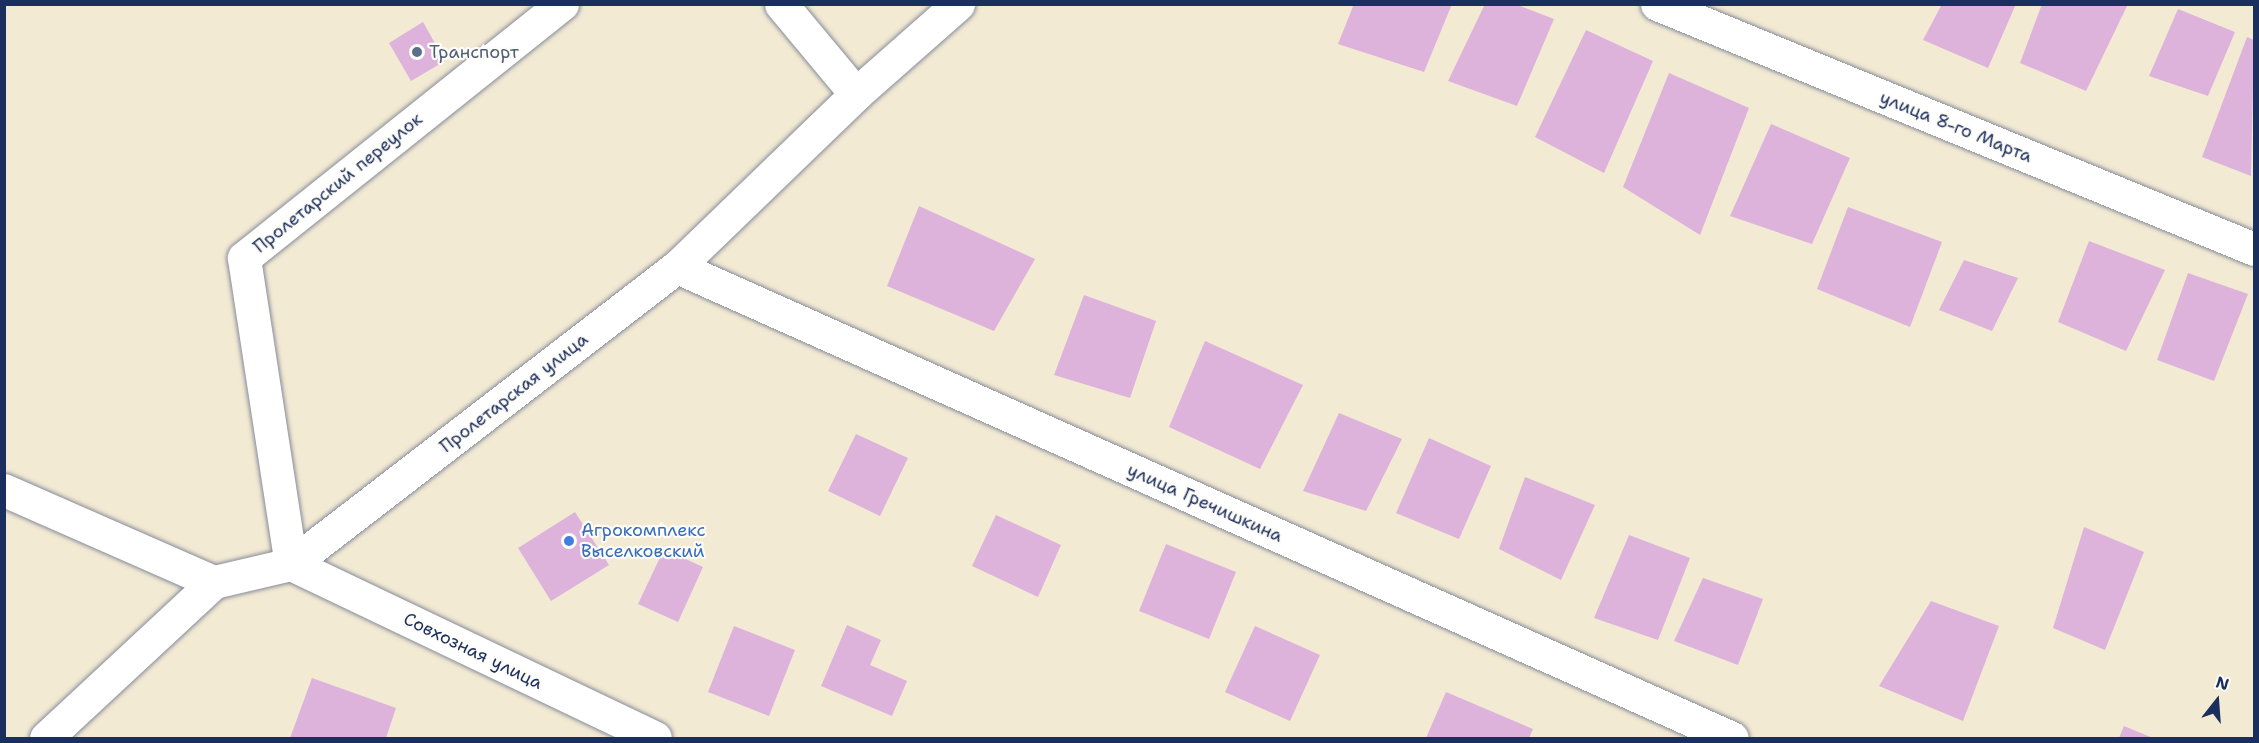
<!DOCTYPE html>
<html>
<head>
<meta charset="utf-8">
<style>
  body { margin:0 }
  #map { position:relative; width:2259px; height:743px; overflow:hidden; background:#f3ead4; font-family:"Shantell Sans",sans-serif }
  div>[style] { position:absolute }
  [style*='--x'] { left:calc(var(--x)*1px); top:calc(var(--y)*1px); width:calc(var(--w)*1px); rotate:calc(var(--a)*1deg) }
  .building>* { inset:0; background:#ddb3dc }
  .roads { filter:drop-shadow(0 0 2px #878c99) drop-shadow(0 0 2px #878c99) }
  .minor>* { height:33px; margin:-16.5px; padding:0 16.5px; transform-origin:16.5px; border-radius:16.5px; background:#fff }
  .dots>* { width:16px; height:16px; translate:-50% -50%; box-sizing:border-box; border:3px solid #fdfcf7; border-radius:50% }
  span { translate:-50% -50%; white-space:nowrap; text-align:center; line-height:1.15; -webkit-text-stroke:4.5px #fdfcf7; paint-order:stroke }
  .service-label { font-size:18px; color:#4e5e75 }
  .left { translate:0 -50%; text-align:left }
  .street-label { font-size:18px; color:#1b2f5e }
  .shop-label { font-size:18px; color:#366cbe }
  .frame { position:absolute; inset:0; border:6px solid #1b2f5e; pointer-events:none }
  .north { position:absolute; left:2187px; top:671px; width:60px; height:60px; -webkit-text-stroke:4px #fdfcf7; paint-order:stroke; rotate:17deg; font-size:16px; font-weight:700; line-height:24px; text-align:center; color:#1b2f5e }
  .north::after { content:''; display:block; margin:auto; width:21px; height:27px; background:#1b2f5e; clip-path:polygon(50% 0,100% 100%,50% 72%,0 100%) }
</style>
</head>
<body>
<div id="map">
  <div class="building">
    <div style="clip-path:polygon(1354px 4px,1452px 4px,1424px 72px,1338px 44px)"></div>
    <div style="clip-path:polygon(1485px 4px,1515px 4px,1554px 19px,1517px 106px,1448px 81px)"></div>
    <div style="clip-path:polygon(1942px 4px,2016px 4px,1988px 68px,1923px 40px)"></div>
    <div style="clip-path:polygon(2042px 4px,2128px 4px,2086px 91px,2020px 63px)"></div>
    <div style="clip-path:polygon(2178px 9px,2235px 32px,2208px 96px,2149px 76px)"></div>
    <div style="clip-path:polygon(423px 22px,445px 61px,411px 81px,389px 43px)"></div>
    <div style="clip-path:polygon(1586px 30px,1653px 61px,1604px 173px,1535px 137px)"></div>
    <div style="clip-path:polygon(2247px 37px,2254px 40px,2251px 176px,2202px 157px)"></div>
    <div style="clip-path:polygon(1669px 73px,1749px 108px,1700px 235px,1623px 187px)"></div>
    <div style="clip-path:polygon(1771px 124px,1850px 158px,1812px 244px,1730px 216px)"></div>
    <div style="clip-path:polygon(919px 206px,1035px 259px,994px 331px,887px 286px)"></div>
    <div style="clip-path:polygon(1848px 207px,1942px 242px,1910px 327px,1817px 289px)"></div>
    <div style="clip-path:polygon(2089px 241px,2165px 270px,2126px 351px,2058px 322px)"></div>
    <div style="clip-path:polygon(1964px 260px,2018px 278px,1992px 331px,1939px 310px)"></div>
    <div style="clip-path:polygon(2188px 273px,2248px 294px,2214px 381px,2157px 360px)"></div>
    <div style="clip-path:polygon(1084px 295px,1156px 321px,1130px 398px,1054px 375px)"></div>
    <div style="clip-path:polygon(1205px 341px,1303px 385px,1260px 469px,1169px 427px)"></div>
    <div style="clip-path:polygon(1339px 413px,1402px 439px,1366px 511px,1303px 491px)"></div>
    <div style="clip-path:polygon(856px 434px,908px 458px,880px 516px,828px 491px)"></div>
    <div style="clip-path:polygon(1429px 438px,1491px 466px,1459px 539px,1396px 513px)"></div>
    <div style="clip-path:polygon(1525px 477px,1595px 505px,1561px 580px,1499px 549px)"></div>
    <div style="clip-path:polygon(575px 512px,609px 565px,551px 601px,518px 548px)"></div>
    <div style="clip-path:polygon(996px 515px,1061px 545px,1038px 597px,972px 566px)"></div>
    <div style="clip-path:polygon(2084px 527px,2144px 552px,2105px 650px,2053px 628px)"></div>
    <div style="clip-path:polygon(1629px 535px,1690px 558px,1658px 640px,1594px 618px)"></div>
    <div style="clip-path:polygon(1166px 544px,1236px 572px,1209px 639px,1139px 611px)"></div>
    <div style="clip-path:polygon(664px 549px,703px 567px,678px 622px,638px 604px)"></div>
    <div style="clip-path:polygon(1703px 578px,1763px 599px,1738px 665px,1674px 641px)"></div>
    <div style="clip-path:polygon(1931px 601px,1999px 626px,1963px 721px,1879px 686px)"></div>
    <div style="clip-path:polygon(847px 625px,881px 640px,870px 665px,907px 681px,892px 716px,821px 686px)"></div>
    <div style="clip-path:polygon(734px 626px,795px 650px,769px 716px,708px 692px)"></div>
    <div style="clip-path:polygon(1255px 626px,1320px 655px,1290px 721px,1225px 692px)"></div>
    <div style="clip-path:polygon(312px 678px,396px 708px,386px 738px,290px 738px)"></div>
    <div style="clip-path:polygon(1446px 692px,1533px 729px,1529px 738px,1426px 738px)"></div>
    <div style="clip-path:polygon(2124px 726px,2153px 738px,2119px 738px)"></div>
  </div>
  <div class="roads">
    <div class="minor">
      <div style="--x:562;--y:4;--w:407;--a:141.4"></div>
      <div style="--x:244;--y:258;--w:310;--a:81.3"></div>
      <div style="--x:291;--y:564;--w:403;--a:25.5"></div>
      <div style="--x:781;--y:4;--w:117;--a:50.2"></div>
      <div style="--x:1657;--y:4;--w:645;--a:22.31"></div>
      <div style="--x:677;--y:267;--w:1155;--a:24.06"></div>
      <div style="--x:4;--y:490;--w:229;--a:23.7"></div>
      <div style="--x:46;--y:738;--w:229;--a:-42.9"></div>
      <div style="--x:214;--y:582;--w:79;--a:-13.2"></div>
      <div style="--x:291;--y:564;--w:487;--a:-37.6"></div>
      <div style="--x:677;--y:267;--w:249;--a:-44"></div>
      <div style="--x:856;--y:94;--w:136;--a:-41.4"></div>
    </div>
  </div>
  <div class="dots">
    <div style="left:417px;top:52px;background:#5c6f8a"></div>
    <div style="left:569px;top:541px;background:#3f7fe0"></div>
  </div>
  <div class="service-label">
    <span class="left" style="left:429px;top:52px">Транспорт</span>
  </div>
  <div class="street-label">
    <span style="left:1956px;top:127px;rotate:22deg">улица 8-го Марта</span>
    <span style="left:338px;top:183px;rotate:-39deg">Пролетарский переулок</span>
    <span style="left:514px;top:393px;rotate:-38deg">Пролетарская улица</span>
    <span style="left:1205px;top:503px;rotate:24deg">улица Гречишкина</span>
    <span style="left:473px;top:651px;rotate:26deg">Совхозная улица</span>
  </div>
  <div class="shop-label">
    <span class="left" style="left:581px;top:541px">Агрокомплекс<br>Выселковский</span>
  </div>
  <div class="frame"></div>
  <div class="north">N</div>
</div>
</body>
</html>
